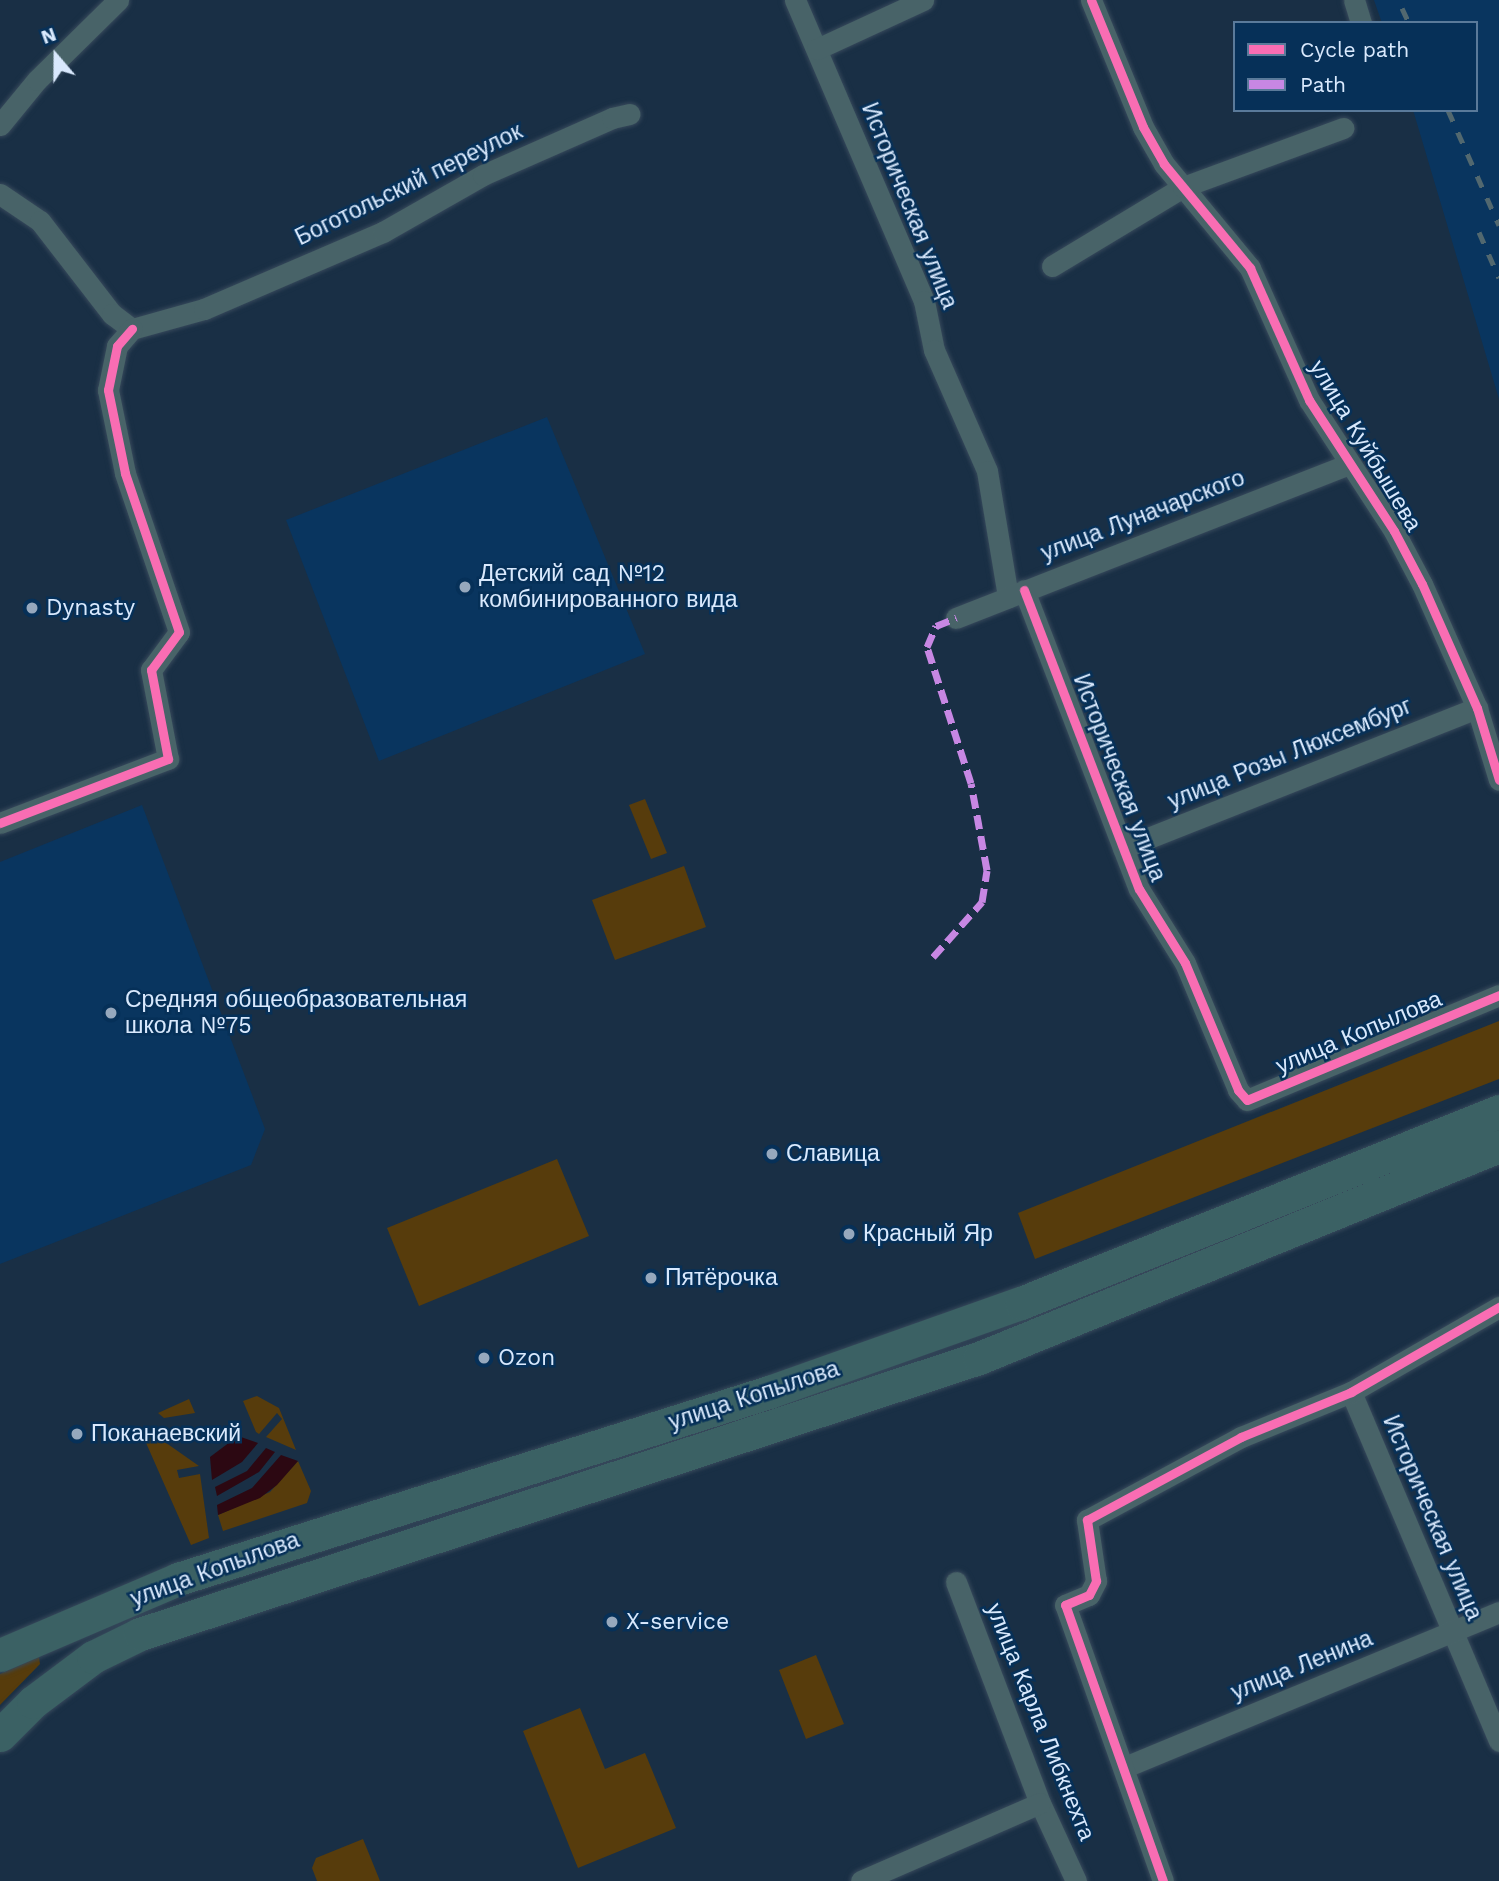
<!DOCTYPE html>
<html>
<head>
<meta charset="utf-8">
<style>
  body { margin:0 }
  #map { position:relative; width:1499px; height:1881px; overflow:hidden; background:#192f45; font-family:"Work Sans",sans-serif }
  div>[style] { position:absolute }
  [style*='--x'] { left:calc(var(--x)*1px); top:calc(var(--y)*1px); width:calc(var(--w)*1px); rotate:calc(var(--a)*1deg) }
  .built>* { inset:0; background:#09355f }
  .green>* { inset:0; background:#573c0c }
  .water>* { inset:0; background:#2c0812 }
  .roads { filter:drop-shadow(0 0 2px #37495b) drop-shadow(0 0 2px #37495b) }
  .minor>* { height:21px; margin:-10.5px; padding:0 10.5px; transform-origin:10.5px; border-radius:10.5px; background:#486368 }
  .primary>* { height:33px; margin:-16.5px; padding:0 16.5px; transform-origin:16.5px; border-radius:16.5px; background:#3b6164 }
  .rail>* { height:5px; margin-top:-2.5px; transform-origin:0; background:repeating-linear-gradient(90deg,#52686f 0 12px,transparent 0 24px) }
  .quiet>* { height:7px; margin-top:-3.5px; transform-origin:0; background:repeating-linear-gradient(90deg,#c787e3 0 14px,transparent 0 21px) }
  .cycleway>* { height:9px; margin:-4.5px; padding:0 4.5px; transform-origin:4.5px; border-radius:4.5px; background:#f96db3 }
  .dots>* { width:19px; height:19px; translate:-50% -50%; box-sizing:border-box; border:4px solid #063058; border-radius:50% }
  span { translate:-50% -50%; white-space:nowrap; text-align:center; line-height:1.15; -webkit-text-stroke:5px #063058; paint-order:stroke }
  .street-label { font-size:23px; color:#d9e9fd }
  .poi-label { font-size:23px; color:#d9e9fd }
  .left { translate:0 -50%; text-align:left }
  .legend { position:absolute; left:1233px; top:21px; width:245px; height:91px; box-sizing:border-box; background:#063058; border:2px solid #5a7a9a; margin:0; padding:9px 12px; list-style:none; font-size:21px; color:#d9e9fd }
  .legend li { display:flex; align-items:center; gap:14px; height:35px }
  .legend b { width:35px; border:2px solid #5a7a9a }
  .north { position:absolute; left:21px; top:21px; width:70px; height:70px; -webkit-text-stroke:5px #063058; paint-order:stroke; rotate:340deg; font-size:19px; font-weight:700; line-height:28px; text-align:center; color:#d9e9fd }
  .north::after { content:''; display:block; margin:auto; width:24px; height:32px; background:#d9e9fd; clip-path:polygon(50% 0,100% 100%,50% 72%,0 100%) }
</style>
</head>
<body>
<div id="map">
  <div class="built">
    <div style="clip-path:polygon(1374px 0,1499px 0,1499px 399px,1413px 110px,1476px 110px,1476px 23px,1382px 23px)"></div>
    <div style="clip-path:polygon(547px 417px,645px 654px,379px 761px,286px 520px)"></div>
    <div style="clip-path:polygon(142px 805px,265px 1129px,251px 1165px,0 1264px,0 862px)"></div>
  </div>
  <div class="green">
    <div style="clip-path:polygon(645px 799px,667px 853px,651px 859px,629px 805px)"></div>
    <div style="clip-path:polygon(684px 866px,706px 927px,615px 960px,592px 900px)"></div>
    <div style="clip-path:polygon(1499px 1021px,1499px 1079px,1035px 1259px,1018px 1213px)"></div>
    <div style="clip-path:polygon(557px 1159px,589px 1236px,419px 1306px,387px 1228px)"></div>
    <div style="clip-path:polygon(257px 1396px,279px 1408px,296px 1450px,266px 1437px,282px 1419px,277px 1413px,259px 1434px,256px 1432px,243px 1401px)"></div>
    <div style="clip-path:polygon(189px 1399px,195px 1413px,164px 1418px,158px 1413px)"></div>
    <div style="clip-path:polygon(152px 1433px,199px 1466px,177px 1470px,179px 1478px,200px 1474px,209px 1538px,191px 1545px,143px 1436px)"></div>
    <div style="clip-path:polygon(298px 1461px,311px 1491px,307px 1503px,223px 1531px,218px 1515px,270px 1492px)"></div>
    <div style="clip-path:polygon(816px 1655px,844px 1724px,806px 1739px,779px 1670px)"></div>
    <div style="clip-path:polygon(39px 1657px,40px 1664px,0 1705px,0 1674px)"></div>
    <div style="clip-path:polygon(580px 1708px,605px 1769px,645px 1753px,676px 1828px,578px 1868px,523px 1731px)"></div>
    <div style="clip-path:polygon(363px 1839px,380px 1881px,317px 1881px,312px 1868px,316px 1858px)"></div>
  </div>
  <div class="water">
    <div style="clip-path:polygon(238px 1436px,258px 1443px,242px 1462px,212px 1480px,210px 1457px)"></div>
    <div style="clip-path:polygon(266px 1448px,275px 1452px,259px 1472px,217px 1496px,215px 1487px,247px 1471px)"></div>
    <div style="clip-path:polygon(281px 1455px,298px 1461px,277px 1485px,260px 1498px,218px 1515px,217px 1505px,252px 1488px)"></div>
  </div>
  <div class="roads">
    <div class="minor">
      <div style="--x:795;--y:0;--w:327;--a:66.8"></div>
      <div style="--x:924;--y:301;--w:50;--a:78.5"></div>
      <div style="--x:934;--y:350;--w:132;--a:66.3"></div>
      <div style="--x:987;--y:471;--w:128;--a:80.5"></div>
      <div style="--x:1091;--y:0;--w:137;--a:67.7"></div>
      <div style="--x:1143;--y:127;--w:43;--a:60.4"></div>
      <div style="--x:1164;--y:164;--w:135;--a:50.4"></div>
      <div style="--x:1250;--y:268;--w:145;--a:65.9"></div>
      <div style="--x:1309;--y:400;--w:156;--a:57"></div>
      <div style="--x:1394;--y:531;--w:60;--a:62.2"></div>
      <div style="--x:1422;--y:584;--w:136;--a:66.1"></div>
      <div style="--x:1477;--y:708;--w:75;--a:73"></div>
      <div style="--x:1354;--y:0;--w:24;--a:73"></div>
      <div style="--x:817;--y:49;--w:117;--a:-24.8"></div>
      <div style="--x:0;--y:125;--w:58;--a:-50.6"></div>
      <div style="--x:37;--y:80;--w:114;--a:-44.6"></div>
      <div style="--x:0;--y:194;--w:48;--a:34"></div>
      <div style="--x:40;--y:221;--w:118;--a:52.3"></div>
      <div style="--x:112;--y:314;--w:25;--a:37"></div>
      <div style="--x:1052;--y:266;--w:153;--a:-31.1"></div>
      <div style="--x:1183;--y:187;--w:171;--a:-20.2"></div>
      <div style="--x:132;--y:329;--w:75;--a:-15.5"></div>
      <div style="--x:204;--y:309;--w:195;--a:-23.3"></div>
      <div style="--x:383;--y:232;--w:115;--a:-29.7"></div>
      <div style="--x:483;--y:175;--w:141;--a:-23.8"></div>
      <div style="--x:612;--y:118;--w:18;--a:-13"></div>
      <div style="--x:1024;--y:590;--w:320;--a:69"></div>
      <div style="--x:1139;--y:889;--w:87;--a:58.1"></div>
      <div style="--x:1185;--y:963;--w:138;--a:67.3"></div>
      <div style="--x:1238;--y:1090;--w:13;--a:48"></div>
      <div style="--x:1247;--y:1100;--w:273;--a:-22.6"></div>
      <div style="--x:956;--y:618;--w:422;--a:-21.4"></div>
      <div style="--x:0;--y:823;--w:180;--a:-20.9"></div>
      <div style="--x:168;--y:759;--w:91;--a:-100.8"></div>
      <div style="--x:151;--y:670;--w:47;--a:-53.6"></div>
      <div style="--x:179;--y:632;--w:168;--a:-108.8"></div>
      <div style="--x:125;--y:473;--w:85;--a:-101.6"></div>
      <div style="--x:108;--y:390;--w:45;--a:-78.4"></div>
      <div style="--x:117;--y:346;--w:23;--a:-49"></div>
      <div style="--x:1123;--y:848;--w:381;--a:-21.6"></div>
      <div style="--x:1351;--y:1392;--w:379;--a:67"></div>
      <div style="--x:956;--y:1582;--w:236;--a:69.2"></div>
      <div style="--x:1040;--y:1803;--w:86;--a:65.2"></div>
      <div style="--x:1125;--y:1767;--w:405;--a:-22.5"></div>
      <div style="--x:861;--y:1881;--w:195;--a:-23.5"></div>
      <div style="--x:1163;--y:1881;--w:293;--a:-109.5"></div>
      <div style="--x:1065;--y:1605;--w:26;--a:-23"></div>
      <div style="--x:1089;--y:1595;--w:16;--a:-63"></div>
      <div style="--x:1096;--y:1581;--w:62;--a:-98.4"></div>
      <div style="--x:1087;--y:1520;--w:175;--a:-28.3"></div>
      <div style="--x:1241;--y:1437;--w:119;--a:-22.2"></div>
      <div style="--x:1351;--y:1392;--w:171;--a:-29.9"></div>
    </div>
    <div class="primary">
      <div style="--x:0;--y:1655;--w:194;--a:-23.1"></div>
      <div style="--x:178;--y:1579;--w:620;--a:-17.56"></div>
      <div style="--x:769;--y:1392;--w:267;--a:-19.5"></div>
      <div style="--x:1021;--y:1303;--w:515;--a:-21.88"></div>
      <div style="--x:0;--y:1735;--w:47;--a:-45"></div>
      <div style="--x:33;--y:1702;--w:75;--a:-36.9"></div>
      <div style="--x:93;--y:1657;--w:52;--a:-26.1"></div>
      <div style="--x:140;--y:1634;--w:883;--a:-18.21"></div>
      <div style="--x:979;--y:1358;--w:562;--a:-22.18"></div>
    </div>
  </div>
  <div class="rail">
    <div style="--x:1402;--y:8;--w:17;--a:65"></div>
    <div style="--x:1448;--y:110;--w:126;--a:66.1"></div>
    <div style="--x:1479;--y:232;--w:50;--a:66.5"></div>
  </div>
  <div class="quiet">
    <div style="--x:933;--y:957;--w:74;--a:-48.3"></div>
    <div style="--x:982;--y:902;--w:32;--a:-81"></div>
    <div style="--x:987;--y:870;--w:88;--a:-100.4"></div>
    <div style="--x:971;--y:783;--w:143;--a:-107.9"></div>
    <div style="--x:927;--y:647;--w:23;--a:-67"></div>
    <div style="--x:936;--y:626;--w:22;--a:-22"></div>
  </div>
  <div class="cycleway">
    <div style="--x:1091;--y:0;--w:137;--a:67.7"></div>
    <div style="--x:1143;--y:127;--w:43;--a:60.4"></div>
    <div style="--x:1164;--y:164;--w:135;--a:50.4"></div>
    <div style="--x:1250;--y:268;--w:145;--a:65.9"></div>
    <div style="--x:1309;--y:400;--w:156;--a:57"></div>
    <div style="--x:1394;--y:531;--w:60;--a:62.2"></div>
    <div style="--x:1422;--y:584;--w:136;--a:66.1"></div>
    <div style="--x:1477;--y:708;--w:75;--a:73"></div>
    <div style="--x:1024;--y:590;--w:320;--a:69"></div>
    <div style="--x:1139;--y:889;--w:87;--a:58.1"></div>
    <div style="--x:1185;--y:963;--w:138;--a:67.3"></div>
    <div style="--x:1238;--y:1090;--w:13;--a:48"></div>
    <div style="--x:1247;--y:1100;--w:273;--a:-22.6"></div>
    <div style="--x:0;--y:823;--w:180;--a:-20.9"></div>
    <div style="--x:168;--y:759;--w:91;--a:-100.8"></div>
    <div style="--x:151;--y:670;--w:47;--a:-53.6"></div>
    <div style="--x:179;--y:632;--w:168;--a:-108.8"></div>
    <div style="--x:125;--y:473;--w:85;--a:-101.6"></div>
    <div style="--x:108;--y:390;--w:45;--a:-78.4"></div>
    <div style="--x:117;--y:346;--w:23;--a:-49"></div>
    <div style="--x:1163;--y:1881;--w:293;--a:-109.5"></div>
    <div style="--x:1065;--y:1605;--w:26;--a:-23"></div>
    <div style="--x:1089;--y:1595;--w:16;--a:-63"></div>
    <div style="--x:1096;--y:1581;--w:62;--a:-98.4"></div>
    <div style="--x:1087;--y:1520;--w:175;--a:-28.3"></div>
    <div style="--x:1241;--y:1437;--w:119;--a:-22.2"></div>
    <div style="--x:1351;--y:1392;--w:171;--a:-29.9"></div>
  </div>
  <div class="dots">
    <div style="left:465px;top:587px;background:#96a8bd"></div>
    <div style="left:32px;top:608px;background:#96a8bd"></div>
    <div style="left:111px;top:1013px;background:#96a8bd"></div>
    <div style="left:772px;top:1154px;background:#96a8bd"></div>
    <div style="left:849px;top:1234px;background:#96a8bd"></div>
    <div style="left:651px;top:1278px;background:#96a8bd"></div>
    <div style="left:484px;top:1358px;background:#96a8bd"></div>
    <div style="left:77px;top:1434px;background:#96a8bd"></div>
    <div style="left:612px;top:1622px;background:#96a8bd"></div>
  </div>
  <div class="street-label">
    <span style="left:409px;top:185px;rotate:-26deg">Боготольский переулок</span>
    <span style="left:909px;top:206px;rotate:68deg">Историческая улица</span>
    <span style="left:1365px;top:446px;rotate:59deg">улица Куйбышева</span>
    <span style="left:1143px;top:516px;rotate:-21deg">улица Луначарского</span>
    <span style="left:1290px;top:754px;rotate:-22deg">улица Розы Люксембург</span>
    <span style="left:1119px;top:778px;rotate:69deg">Историческая улица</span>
    <span style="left:1359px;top:1033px;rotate:-23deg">улица Копылова</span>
    <span style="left:754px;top:1396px;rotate:-18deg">улица Копылова</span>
    <span style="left:1432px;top:1518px;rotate:67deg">Историческая улица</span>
    <span style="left:215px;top:1570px;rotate:-20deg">улица Копылова</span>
    <span style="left:1302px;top:1666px;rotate:-22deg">улица Ленина</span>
    <span style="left:1040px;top:1722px;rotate:68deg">улица Карла Либкнехта</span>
  </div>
  <div class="poi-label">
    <span class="left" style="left:479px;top:587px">Детский сад №12<br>комбинированного вида</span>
    <span class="left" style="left:46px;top:608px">Dynasty</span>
    <span class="left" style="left:125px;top:1013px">Средняя общеобразовательная<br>школа №75</span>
    <span class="left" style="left:786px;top:1154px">Славица</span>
    <span class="left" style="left:863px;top:1234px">Красный Яр</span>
    <span class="left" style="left:665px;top:1278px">Пятёрочка</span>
    <span class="left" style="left:498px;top:1358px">Ozon</span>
    <span class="left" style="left:91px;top:1434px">Поканаевский</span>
    <span class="left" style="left:626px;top:1622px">X-service</span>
  </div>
  <ul class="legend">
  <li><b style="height:9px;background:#f96db3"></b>Cycle path</li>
  <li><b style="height:9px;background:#c787e3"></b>Path</li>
  </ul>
  <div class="north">N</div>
</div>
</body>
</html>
